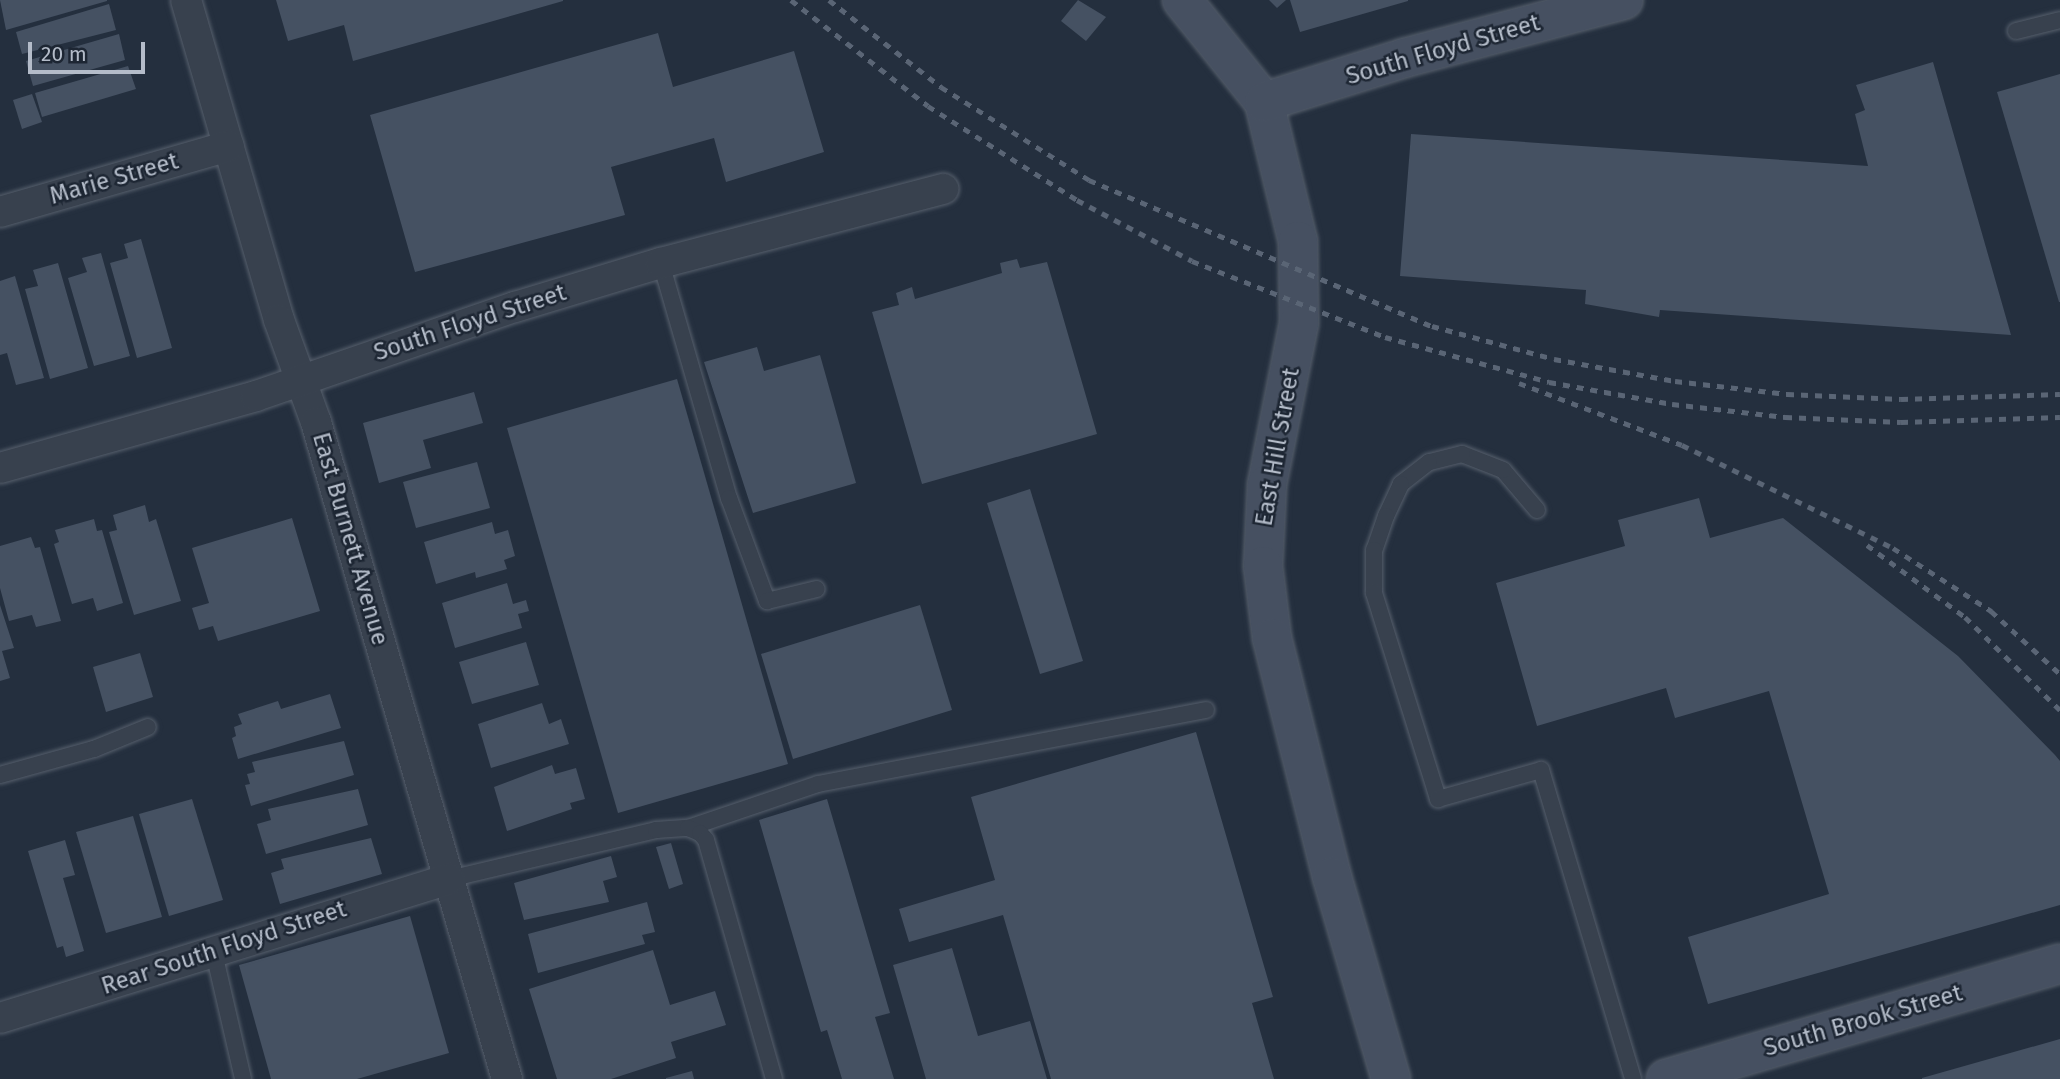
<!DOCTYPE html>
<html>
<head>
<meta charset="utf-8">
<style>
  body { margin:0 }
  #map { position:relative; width:2060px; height:1079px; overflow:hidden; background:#242f3e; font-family:"Fira Sans",sans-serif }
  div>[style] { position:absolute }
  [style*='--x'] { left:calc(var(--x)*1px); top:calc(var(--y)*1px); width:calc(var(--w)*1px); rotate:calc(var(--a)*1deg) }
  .building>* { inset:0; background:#455162 }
  .roads { filter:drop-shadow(0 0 2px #565f6c) drop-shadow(0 0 2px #565f6c) }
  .lane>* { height:16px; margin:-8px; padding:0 8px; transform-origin:8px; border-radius:8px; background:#38414e }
  .street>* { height:30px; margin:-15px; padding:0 15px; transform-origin:15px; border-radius:15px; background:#38414e }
  .secondary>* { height:38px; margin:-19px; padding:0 19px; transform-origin:19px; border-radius:19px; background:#465061 }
  .rail>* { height:5px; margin-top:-2.5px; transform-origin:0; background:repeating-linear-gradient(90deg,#5a6575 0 7px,transparent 0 14px) }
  span { translate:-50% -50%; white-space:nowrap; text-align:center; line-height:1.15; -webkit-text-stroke:5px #1d2633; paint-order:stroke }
  .street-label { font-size:24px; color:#b4bcc9 }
  .scale { position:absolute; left:28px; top:42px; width:117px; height:32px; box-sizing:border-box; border:4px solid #b4bcc9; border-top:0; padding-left:9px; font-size:21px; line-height:24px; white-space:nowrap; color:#b4bcc9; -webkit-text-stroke:5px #1d2633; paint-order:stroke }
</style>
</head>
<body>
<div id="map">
  <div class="building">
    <div style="clip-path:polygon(0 0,107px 0,107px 1px,6px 30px)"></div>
    <div style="clip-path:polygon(276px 0,563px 0,563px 1px,353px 61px,344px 25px,288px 41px)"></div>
    <div style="clip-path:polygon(1078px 0,1106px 17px,1086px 41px,1061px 21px)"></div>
    <div style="clip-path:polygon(1269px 0,1286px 0,1277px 8px)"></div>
    <div style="clip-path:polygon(1290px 0,1408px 0,1408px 1px,1300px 32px)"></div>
    <div style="clip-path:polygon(109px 4px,116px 30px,22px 54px,16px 32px)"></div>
    <div style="clip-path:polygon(658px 33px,673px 87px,794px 51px,824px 152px,726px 182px,714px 138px,611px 167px,625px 215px,415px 272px,370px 115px)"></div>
    <div style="clip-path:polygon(119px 34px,125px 60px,33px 86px,26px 61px)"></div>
    <div style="clip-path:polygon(1933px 62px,2011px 335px,1660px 310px,1659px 317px,1585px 304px,1586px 290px,1400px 276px,1411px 134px,1868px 166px,1855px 114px,1865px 110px,1856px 85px)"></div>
    <div style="clip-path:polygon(128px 66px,136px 89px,42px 117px,35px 93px)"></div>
    <div style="clip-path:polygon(2060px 74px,2060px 302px,2059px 302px,1997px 92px)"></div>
    <div style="clip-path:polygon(32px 94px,42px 122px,22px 129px,13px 100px)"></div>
    <div style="clip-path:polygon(141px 239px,172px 348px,137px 358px,110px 263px,128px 258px,124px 244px)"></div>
    <div style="clip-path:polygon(101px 253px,130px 356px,94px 366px,68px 278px,87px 272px,82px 258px)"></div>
    <div style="clip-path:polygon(1017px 259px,1020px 268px,1047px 262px,1097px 434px,922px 484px,872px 312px,899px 305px,896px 293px,912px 287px,915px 299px,1002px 273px,1000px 263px)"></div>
    <div style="clip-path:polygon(58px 263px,88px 368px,50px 379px,25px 289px,38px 286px,33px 270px)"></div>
    <div style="clip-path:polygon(15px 276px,44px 378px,16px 385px,7px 353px,0 355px,0 281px)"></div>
    <div style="clip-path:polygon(757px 347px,764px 371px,820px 355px,856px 483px,753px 513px,704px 362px)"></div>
    <div style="clip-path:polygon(677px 379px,788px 764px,618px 813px,507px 428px)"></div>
    <div style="clip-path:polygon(474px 392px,483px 423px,423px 440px,431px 468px,379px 483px,363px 423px)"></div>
    <div style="clip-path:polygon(477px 462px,490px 508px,416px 528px,403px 482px)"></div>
    <div style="clip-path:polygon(1030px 489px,1083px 661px,1040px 674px,987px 503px)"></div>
    <div style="clip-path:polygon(1699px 498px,1710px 538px,1783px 518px,1958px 656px,2055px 755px,2060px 761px,2060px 905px,1708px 1004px,1688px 937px,1829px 894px,1769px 691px,1675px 718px,1666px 688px,1537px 726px,1496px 583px,1625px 546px,1618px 520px)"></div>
    <div style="clip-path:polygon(145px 505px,149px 522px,156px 519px,181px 601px,134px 615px,109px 532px,117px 530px,113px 515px)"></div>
    <div style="clip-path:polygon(292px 518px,320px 611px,218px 641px,213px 626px,199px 630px,192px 608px,209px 603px,192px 548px)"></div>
    <div style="clip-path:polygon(94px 519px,97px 531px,102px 530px,123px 603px,97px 611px,93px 598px,72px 604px,54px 544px,59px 542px,55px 530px)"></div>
    <div style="clip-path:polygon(492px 522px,495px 534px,508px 530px,515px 556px,504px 560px,507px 569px,476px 578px,475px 572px,436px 584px,424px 542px)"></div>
    <div style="clip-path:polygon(31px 537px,35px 548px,40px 547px,61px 621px,36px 627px,32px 615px,9px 621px,0 588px,0 546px)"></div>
    <div style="clip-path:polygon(507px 583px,513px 604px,526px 600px,529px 611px,518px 614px,522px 628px,455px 648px,442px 603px)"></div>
    <div style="clip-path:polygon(0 605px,14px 648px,2px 651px,10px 678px,0 681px)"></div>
    <div style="clip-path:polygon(920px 605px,952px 710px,793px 759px,761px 654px)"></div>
    <div style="clip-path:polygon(526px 642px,539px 685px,472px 704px,459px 662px)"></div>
    <div style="clip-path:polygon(140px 653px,153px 697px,106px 712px,93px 667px)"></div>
    <div style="clip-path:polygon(330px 694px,341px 728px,238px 759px,232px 738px,236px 736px,234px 727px,242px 724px,238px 714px,278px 701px,281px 709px)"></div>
    <div style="clip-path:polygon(542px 703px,549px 724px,561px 719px,569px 744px,491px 768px,478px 724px)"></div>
    <div style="clip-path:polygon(1196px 732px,1273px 997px,1252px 1003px,1274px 1079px,1051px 1079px,1003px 915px,909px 942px,899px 909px,995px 880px,971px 797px)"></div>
    <div style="clip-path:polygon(344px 741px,354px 775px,251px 806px,245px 785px,250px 784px,247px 774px,255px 772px,252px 762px)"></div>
    <div style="clip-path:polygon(552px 765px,555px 774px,576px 768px,585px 799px,570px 803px,572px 809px,507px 831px,494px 787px)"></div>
    <div style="clip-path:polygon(358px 789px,368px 825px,266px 854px,257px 824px,271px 820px,268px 809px)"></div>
    <div style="clip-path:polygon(192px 799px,223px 900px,169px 916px,139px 814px)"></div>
    <div style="clip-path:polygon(827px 799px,890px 1013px,875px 1017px,894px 1079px,842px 1079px,827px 1030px,821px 1032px,759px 820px)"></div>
    <div style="clip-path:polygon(133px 816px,162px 917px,106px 933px,76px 832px)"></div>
    <div style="clip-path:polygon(371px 838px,382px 874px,280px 904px,271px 873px,284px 869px,281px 859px)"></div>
    <div style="clip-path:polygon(65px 840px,75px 875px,63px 878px,84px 951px,66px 957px,63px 946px,57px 948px,28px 851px)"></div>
    <div style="clip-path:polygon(671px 843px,683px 884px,669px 889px,656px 847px)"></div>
    <div style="clip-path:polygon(611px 856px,617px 877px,603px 881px,609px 902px,524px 920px,514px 883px)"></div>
    <div style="clip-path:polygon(647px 902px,655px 932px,642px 935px,645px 944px,538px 973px,528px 934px)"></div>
    <div style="clip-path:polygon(410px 916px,449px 1053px,357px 1079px,271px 1079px,239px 965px)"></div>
    <div style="clip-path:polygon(952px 948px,978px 1036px,1030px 1021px,1047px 1079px,926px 1079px,893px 965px)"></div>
    <div style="clip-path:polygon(653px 950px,670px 1005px,715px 991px,726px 1025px,671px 1042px,676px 1058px,611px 1079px,557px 1079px,529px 989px)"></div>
    <div style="clip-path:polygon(2060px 1039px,2060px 1079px,1922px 1079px,1922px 1078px)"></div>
    <div style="clip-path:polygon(692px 1071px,694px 1079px,666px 1079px,666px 1078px)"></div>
  </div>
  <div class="roads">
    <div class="lane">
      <div style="--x:2016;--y:31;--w:45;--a:-14"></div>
      <div style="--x:661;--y:263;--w:245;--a:73.9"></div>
      <div style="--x:729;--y:498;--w:110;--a:69.7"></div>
      <div style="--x:767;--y:601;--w:51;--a:-13.5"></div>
      <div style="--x:1537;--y:510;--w:52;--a:-130.4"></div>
      <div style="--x:1503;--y:470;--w:44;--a:-158.7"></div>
      <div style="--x:1462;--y:454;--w:34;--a:166"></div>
      <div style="--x:1429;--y:462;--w:36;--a:142"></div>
      <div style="--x:1401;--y:484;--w:35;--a:115"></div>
      <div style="--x:1386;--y:516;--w:36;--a:109"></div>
      <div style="--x:1374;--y:550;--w:43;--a:90"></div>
      <div style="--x:1374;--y:593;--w:216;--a:72.7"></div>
      <div style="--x:1438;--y:799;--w:107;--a:-15.7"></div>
      <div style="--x:1541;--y:770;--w:322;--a:73.4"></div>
      <div style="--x:0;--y:775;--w:98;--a:-15.5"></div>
      <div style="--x:94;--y:749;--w:58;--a:-22.2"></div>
      <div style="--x:688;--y:828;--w:137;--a:-18.7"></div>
      <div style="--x:818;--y:784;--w:395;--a:-10.8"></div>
      <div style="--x:449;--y:879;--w:213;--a:-13.3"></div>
      <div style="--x:656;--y:830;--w:32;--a:-4"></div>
      <div style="--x:688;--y:828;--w:13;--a:23"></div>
      <div style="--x:700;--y:833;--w:9;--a:49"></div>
      <div style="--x:706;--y:840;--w:248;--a:74.1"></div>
      <div style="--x:214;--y:953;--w:129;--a:77"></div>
    </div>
    <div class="street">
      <div style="--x:186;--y:0;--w:333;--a:73.8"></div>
      <div style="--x:279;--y:320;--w:109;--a:70.1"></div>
      <div style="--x:316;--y:422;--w:684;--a:73.79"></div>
      <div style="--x:0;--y:212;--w:238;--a:-16.1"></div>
      <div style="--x:0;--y:468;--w:266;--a:-15.7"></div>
      <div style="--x:256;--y:396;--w:274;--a:-19"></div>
      <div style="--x:515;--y:307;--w:152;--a:-16.8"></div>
      <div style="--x:661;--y:263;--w:292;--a:-14.7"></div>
      <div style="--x:0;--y:1018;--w:470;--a:-17.2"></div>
    </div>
    <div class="secondary">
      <div style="--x:1182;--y:0;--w:131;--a:51.2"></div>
      <div style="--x:1264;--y:102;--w:143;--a:76.3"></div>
      <div style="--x:1298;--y:241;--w:82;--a:89.3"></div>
      <div style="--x:1299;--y:323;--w:165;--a:101.2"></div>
      <div style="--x:1267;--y:485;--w:81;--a:92.8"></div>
      <div style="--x:1263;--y:566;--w:73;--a:82.9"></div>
      <div style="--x:1272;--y:638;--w:246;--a:75.9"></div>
      <div style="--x:1332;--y:877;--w:210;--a:73.7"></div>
      <div style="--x:1264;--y:102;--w:147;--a:-17.4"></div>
      <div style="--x:1404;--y:58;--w:227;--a:-14.8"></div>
      <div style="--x:1666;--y:1079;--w:410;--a:-16.3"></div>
    </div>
  </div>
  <div class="rail">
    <div style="--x:791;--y:0;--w:173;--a:37.7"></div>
    <div style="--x:928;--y:106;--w:176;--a:32.2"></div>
    <div style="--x:1077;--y:200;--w:130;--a:27.9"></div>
    <div style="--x:1192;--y:261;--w:207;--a:21.5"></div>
    <div style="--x:1385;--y:337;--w:170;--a:15.3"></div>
    <div style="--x:1549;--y:382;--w:125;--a:10.1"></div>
    <div style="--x:1672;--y:404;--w:114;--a:6.6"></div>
    <div style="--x:1785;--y:417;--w:116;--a:2.5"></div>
    <div style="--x:1901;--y:422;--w:159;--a:-1.8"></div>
    <div style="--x:829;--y:0;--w:142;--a:37.8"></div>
    <div style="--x:941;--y:87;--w:175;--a:32.1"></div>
    <div style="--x:1089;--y:180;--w:373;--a:23.1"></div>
    <div style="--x:1432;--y:326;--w:126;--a:15.1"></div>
    <div style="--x:1554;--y:359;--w:123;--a:10.3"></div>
    <div style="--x:1675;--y:381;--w:113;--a:6.6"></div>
    <div style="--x:1787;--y:394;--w:114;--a:2.5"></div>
    <div style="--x:1901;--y:399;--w:159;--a:-1.8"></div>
    <div style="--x:1519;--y:383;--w:174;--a:20.8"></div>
    <div style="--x:1682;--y:445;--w:235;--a:26"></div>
    <div style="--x:1893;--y:548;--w:117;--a:32.7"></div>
    <div style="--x:1991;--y:611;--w:93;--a:42.4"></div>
    <div style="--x:1867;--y:545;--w:122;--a:36.3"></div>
    <div style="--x:1965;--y:617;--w:133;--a:44.4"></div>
  </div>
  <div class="street-label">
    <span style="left:1443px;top:50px;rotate:-16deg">South Floyd Street</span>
    <span style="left:114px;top:179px;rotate:-16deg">Marie Street</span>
    <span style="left:470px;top:323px;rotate:-18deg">South Floyd Street</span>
    <span style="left:1278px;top:447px;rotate:-80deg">East Hill Street</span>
    <span style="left:350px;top:539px;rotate:74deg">East Burnett Avenue</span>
    <span style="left:224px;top:948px;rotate:-18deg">Rear South Floyd Street</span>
    <span style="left:1863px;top:1021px;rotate:-16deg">South Brook Street</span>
  </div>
  <div class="scale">20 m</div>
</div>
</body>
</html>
